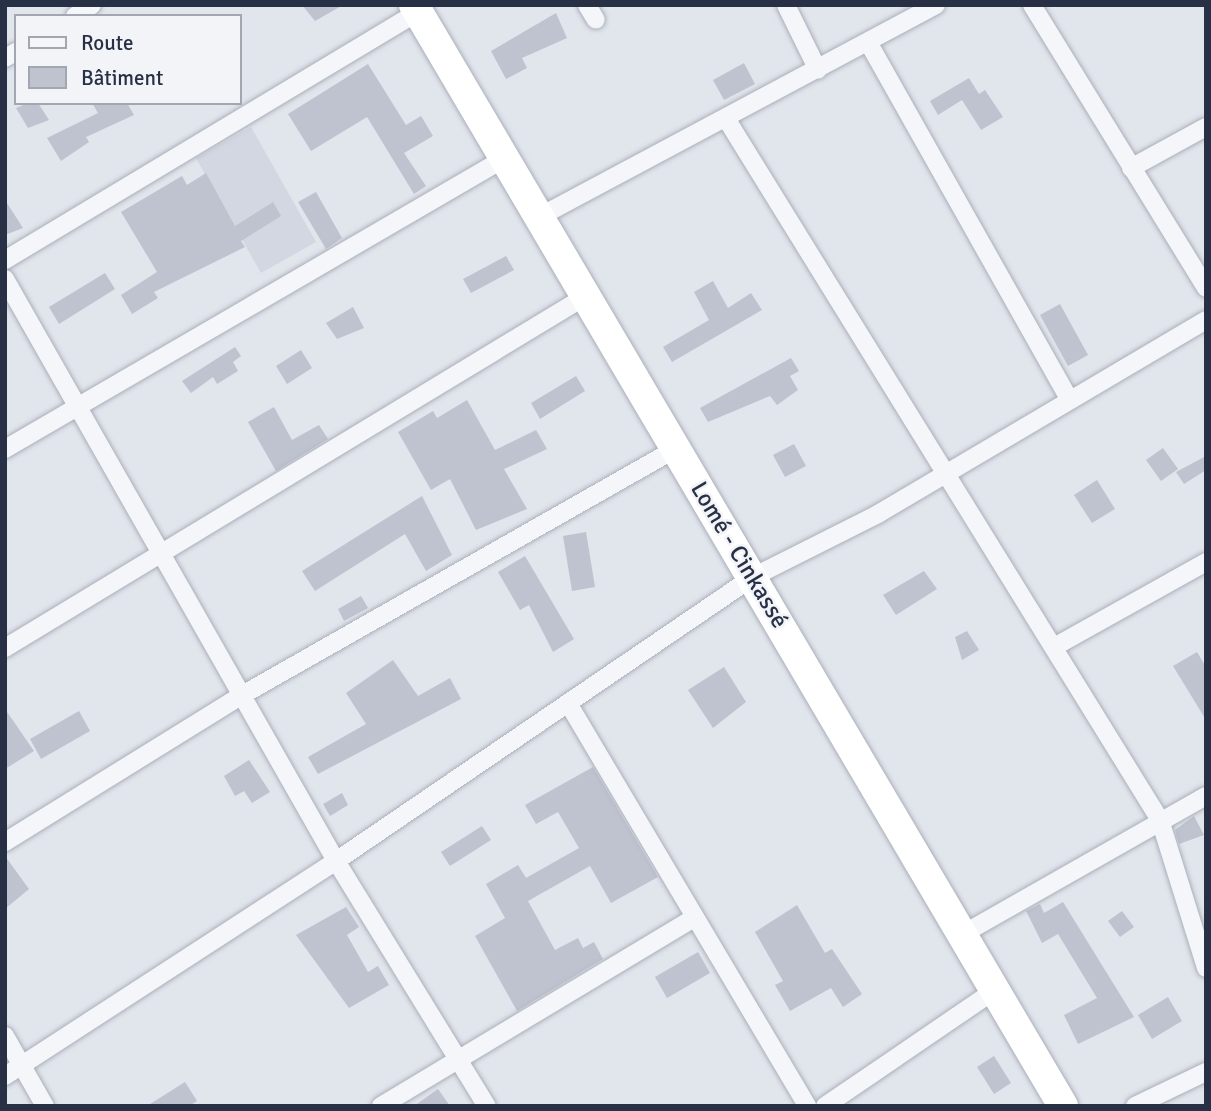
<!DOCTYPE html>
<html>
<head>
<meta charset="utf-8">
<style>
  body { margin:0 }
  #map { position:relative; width:1211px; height:1111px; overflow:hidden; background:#e1e5ec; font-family:Signika,sans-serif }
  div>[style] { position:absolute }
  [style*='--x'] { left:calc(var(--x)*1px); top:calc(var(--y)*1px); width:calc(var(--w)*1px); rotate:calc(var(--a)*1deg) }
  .built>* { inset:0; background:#d3d7e1 }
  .building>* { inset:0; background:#bec3cf }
  .roads { filter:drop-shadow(0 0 2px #aaafba) drop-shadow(0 0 2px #aaafba) }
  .minor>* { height:18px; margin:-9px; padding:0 9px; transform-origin:9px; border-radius:9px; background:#f5f6f9 }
  .trunk>* { height:30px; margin:-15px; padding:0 15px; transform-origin:15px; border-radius:15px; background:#fff }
  span { translate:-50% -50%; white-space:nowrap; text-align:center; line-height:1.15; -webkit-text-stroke:5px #f2f4f8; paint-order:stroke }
  .street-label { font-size:24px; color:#283046 }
  .frame { position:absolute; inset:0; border:7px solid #283046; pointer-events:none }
  .legend { position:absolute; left:14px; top:14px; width:228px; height:91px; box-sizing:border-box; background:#f2f4f8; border:2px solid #a1a6b1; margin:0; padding:9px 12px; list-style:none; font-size:21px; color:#283046 }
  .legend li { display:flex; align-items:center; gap:14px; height:35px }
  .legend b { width:35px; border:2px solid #a1a6b1 }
</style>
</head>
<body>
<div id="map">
  <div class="built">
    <div style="clip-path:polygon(251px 127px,316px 242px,261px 273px,196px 158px)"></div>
  </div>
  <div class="building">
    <div style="clip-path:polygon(302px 5px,343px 5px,315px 21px)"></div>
    <div style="clip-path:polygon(556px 13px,567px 38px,522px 58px,527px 68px,506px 79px,491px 51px)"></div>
    <div style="clip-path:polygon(744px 63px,755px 84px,724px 100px,713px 80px)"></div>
    <div style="clip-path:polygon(368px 64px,406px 125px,421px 116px,433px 136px,404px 153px,426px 186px,414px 194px,367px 117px,311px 151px,288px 114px)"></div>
    <div style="clip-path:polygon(969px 78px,979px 94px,985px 90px,1003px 117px,981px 130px,962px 100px,938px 115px,930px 101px)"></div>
    <div style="clip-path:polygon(28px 103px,38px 103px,49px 120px,28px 128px,16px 108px)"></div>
    <div style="clip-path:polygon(92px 103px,127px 103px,134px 115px,86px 137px,89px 142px,61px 161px,47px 138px,98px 113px)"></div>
    <div style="clip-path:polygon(206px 173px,235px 226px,273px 202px,281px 216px,241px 241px,245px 247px,154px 292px,158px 298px,132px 314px,121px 295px,157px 272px,121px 212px,182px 176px,187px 185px)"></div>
    <div style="clip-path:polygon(316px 192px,342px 238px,326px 249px,298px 202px)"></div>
    <div style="clip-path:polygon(5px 200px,23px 228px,5px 235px)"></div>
    <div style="clip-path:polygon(506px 256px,514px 270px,471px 293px,463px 279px)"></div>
    <div style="clip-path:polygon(105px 273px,115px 289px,59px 324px,49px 307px)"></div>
    <div style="clip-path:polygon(713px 281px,728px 308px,751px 293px,762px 310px,672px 362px,663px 347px,709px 320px,694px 292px)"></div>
    <div style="clip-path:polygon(1060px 304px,1088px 355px,1068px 366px,1040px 315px)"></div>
    <div style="clip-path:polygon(353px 307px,364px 328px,337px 339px,326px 323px)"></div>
    <div style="clip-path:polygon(235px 347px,241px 356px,233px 362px,238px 371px,217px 384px,213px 377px,191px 393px,182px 381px)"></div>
    <div style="clip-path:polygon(301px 350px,312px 368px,287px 384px,276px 366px)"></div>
    <div style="clip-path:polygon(791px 358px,799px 371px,790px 376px,798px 390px,777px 405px,770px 396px,708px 422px,700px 408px)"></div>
    <div style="clip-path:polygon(576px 376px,585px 391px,540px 419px,531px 403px)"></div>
    <div style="clip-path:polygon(467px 400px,495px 450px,536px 430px,547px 449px,504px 469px,527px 509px,476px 530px,450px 479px,431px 490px,398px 432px,433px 411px,437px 418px)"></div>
    <div style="clip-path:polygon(274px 407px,292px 440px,319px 425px,328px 439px,276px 471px,248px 422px)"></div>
    <div style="clip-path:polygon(794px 444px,806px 466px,785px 477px,773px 455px)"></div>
    <div style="clip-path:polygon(1163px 448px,1178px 469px,1161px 481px,1146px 460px)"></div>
    <div style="clip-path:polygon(1206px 456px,1206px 470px,1184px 484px,1176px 472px)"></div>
    <div style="clip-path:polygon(1097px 480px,1115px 509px,1092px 523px,1074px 495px)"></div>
    <div style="clip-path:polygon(422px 496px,452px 555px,426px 571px,405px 534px,315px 591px,302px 571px)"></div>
    <div style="clip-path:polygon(586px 532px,595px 587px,572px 591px,563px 536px)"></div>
    <div style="clip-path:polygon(525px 556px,574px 639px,553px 652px,529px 605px,520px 610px,498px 572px)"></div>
    <div style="clip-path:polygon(924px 571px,937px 589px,896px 615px,883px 595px)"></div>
    <div style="clip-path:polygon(361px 596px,368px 608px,344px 621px,338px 609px)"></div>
    <div style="clip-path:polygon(967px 631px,979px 650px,962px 660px,955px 637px)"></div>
    <div style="clip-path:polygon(1197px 652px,1206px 667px,1206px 720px,1173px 666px)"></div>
    <div style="clip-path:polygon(393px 660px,418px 696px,450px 678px,461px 699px,318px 774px,308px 757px,366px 724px,346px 693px)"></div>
    <div style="clip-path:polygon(724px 667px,746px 702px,713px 728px,688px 690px)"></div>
    <div style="clip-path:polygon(5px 709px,34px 751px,5px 769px)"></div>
    <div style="clip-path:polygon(79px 711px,90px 731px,41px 759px,30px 739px)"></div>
    <div style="clip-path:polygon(249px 760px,270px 792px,252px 803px,244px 791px,235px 796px,224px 776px)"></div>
    <div style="clip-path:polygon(593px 767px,658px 877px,611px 903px,590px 866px,528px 901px,555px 950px,578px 938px,583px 948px,594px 942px,603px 959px,517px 1011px,475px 936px,505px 918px,486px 884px,518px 865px,526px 878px,579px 848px,558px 812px,536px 824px,525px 805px)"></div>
    <div style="clip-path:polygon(342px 793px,348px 805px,330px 816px,323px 804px)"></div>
    <div style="clip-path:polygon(1194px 816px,1204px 835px,1179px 844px,1175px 830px)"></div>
    <div style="clip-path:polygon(482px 826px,491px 840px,450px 866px,441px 852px)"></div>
    <div style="clip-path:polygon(5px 856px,29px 889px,5px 909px)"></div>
    <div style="clip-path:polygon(1063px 902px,1134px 1017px,1078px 1044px,1064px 1015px,1097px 998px,1058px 934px,1042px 943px,1026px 911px,1040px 904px,1044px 913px)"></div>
    <div style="clip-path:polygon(797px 905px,825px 953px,832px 949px,862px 994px,843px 1007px,831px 988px,790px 1011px,775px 985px,783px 981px,755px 932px)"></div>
    <div style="clip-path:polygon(346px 907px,359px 927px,347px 935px,368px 972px,378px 966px,389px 985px,349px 1008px,296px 935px)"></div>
    <div style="clip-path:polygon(1122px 911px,1134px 927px,1120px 937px,1108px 921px)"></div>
    <div style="clip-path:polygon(698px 952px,710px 973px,667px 998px,655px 977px)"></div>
    <div style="clip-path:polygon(1168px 997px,1182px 1021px,1152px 1039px,1138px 1015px)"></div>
    <div style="clip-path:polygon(994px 1056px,1011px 1083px,994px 1094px,977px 1067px)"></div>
    <div style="clip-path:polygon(185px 1082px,197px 1101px,189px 1106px,147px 1106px)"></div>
    <div style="clip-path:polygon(438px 1089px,450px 1106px,414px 1106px)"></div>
  </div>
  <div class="roads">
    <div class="minor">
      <div style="--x:587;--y:5;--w:17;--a:59"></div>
      <div style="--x:786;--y:5;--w:72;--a:63.8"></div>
      <div style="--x:1032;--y:5;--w:332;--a:58.4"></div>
      <div style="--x:75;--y:16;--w:20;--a:-33"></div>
      <div style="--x:868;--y:42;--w:407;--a:60.6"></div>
      <div style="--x:5;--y:58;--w:13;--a:-29"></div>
      <div style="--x:727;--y:120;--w:823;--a:58.26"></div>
      <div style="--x:1160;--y:820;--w:155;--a:72.7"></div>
      <div style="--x:1131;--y:168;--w:85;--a:-28.7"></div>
      <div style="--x:539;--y:217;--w:450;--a:-28.1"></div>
      <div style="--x:5;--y:260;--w:482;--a:-31"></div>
      <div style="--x:5;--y:279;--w:670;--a:60.37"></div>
      <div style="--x:336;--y:861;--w:288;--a:58.4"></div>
      <div style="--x:5;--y:449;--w:579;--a:-30.2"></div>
      <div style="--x:1054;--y:647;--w:174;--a:-29.2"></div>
      <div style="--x:5;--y:648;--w:679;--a:-31.21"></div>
      <div style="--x:568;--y:703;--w:469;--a:59.3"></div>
      <div style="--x:5;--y:842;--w:281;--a:-31.8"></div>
      <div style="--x:244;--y:694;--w:497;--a:-29.6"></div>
      <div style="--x:963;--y:934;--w:279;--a:-29.6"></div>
      <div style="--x:5;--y:1036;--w:81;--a:60.3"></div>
      <div style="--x:5;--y:1076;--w:395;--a:-33"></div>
      <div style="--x:336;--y:861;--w:505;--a:-34.26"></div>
      <div style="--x:753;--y:577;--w:140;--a:-26.7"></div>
      <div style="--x:878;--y:514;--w:381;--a:-30.6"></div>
      <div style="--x:381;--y:1106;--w:366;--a:-31"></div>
      <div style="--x:825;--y:1106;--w:206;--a:-34.3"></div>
      <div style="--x:1135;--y:1106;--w:79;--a:-25.6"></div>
    </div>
    <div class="trunk">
      <div style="--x:414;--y:5;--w:1278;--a:59.48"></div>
    </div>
  </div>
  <div class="street-label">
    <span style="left:739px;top:555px;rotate:59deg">Lomé - Cinkassé</span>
  </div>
  <div class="frame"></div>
  <ul class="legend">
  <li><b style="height:9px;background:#f5f6f9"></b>Route</li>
  <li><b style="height:19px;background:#bec3cf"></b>Bâtiment</li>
  </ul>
</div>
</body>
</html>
